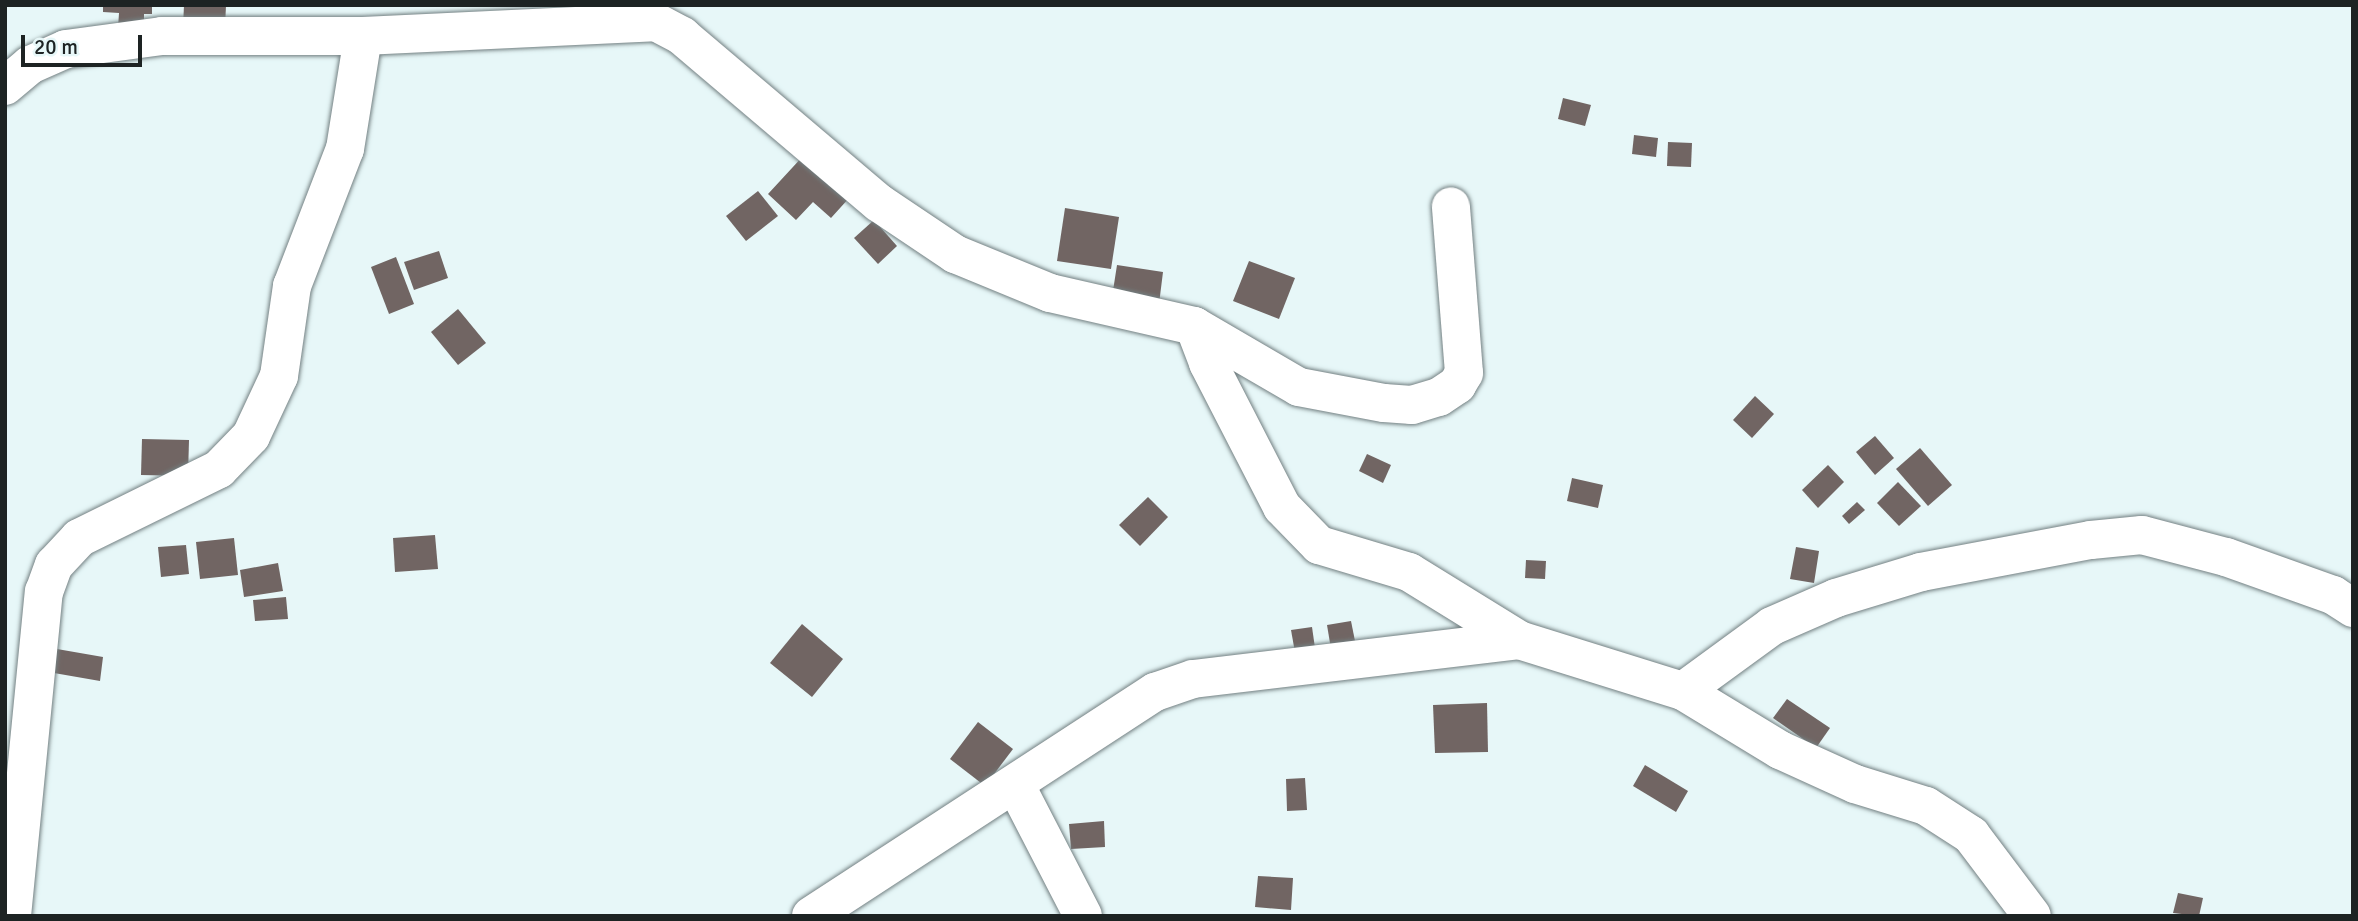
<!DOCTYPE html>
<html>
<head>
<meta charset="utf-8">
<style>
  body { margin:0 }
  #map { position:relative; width:2358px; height:921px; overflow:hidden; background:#e7f7f8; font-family:Signika,sans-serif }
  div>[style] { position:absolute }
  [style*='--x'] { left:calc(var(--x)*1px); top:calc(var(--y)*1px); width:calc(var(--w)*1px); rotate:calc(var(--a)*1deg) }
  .building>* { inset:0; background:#716563 }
  .roads { filter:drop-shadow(0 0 2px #738082) drop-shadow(0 0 2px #738082) }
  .minor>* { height:38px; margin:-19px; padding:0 19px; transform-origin:19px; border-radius:19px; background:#fff }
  span { translate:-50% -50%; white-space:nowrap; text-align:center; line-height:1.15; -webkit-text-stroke:7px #e7f7f8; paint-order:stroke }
  .frame { position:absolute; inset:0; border:7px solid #1d2323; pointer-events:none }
  .scale { position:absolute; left:21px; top:35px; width:121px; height:32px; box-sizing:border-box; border:4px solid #1d2323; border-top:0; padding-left:9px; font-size:21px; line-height:24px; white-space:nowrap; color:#1d2323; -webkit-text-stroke:5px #e7f7f8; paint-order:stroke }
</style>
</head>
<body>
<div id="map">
  <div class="building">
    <div style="clip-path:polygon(103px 5px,152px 5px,152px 14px,144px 14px,144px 28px,118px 28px,119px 13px,103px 12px)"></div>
    <div style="clip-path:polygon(184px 5px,226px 5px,225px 28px,183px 27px)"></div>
    <div style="clip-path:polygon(1563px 98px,1591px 105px,1585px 126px,1558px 119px)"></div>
    <div style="clip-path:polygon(1634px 135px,1658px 138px,1656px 157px,1632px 154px)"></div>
    <div style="clip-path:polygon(1668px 142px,1692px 143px,1691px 167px,1667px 166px)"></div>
    <div style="clip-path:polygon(804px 155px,850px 197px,831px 218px,813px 202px,796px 220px,768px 194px)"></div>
    <div style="clip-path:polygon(758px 191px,778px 216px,746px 241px,726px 216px)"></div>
    <div style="clip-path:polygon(1065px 208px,1119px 217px,1111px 269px,1057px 261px)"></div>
    <div style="clip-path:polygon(874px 220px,897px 246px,878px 264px,854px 238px)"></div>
    <div style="clip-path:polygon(439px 251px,448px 278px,414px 290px,404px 262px)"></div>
    <div style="clip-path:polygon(396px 257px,414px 304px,389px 314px,371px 267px)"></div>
    <div style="clip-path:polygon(1249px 261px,1295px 278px,1279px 319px,1233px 301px)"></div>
    <div style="clip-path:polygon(1117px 265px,1163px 272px,1159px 304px,1112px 297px)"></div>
    <div style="clip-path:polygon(458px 309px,486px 343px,458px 365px,431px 332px)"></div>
    <div style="clip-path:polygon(1755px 396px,1774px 414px,1752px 438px,1733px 420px)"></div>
    <div style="clip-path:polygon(1875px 436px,1894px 458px,1875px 475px,1856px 452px)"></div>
    <div style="clip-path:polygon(142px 439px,189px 440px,188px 476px,141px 475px)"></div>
    <div style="clip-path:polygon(1920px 448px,1952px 485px,1928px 506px,1896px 469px)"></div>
    <div style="clip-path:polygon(1367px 454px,1391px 465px,1383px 483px,1359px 471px)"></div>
    <div style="clip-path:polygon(1828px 465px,1844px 482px,1818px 508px,1802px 490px)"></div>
    <div style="clip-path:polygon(1572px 478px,1603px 485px,1598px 508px,1567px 501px)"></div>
    <div style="clip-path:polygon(1898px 482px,1921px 506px,1899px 526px,1877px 503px)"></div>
    <div style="clip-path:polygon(1148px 497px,1168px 517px,1140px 546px,1119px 525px)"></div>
    <div style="clip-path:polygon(1857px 502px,1865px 510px,1849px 524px,1842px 516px)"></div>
    <div style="clip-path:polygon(435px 535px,438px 569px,395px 572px,393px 538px)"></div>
    <div style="clip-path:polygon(234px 538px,238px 575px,200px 579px,196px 542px)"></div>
    <div style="clip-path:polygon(186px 545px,189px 574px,161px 577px,158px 547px)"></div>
    <div style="clip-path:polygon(1796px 547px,1819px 551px,1814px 583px,1790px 579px)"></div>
    <div style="clip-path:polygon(1526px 560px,1546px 561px,1545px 579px,1525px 578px)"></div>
    <div style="clip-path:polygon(278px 563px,283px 591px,244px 597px,240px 570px)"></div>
    <div style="clip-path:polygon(286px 597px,288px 619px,255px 621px,253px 600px)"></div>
    <div style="clip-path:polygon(1351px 621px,1357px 651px,1332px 655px,1327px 625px)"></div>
    <div style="clip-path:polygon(802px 624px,843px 659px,812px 697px,770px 663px)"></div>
    <div style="clip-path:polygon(1312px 627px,1316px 655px,1296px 658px,1291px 630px)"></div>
    <div style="clip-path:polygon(57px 649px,103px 657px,100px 681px,54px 673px)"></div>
    <div style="clip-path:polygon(1787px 699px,1830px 728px,1816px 748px,1773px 718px)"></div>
    <div style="clip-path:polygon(1487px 703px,1488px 752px,1435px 753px,1433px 705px)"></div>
    <div style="clip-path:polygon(978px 722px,1013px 749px,985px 786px,950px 759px)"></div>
    <div style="clip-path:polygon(1645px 765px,1688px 791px,1676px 812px,1633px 786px)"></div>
    <div style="clip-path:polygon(1305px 778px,1307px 810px,1287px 811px,1286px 779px)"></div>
    <div style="clip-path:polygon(1104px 821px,1105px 847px,1071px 849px,1069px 824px)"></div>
    <div style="clip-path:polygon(1258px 876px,1293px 878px,1291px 910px,1255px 907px)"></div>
    <div style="clip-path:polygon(2178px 893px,2203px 898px,2199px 916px,2173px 913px)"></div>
  </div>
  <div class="roads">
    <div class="minor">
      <div style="--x:5;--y:86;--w:33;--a:-40"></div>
      <div style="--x:30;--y:65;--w:39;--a:-24"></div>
      <div style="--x:66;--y:49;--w:97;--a:-7.7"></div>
      <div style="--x:162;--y:36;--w:201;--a:0"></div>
      <div style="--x:363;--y:36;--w:293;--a:-2.7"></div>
      <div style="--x:656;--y:22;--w:30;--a:28"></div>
      <div style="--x:682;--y:36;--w:258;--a:40.3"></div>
      <div style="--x:879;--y:203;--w:92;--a:33.9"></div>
      <div style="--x:955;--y:254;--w:103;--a:22.3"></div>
      <div style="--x:1050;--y:293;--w:148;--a:12.9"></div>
      <div style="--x:1194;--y:326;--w:121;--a:30.2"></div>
      <div style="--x:1299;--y:387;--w:86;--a:10.7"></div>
      <div style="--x:1384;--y:403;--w:28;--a:4"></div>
      <div style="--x:1412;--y:405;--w:28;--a:-17"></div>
      <div style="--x:1439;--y:397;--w:22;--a:-34"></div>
      <div style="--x:1457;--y:385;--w:14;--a:-60"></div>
      <div style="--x:1464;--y:373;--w:167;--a:-94.5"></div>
      <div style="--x:1194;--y:326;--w:40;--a:69"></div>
      <div style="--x:1208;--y:363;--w:162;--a:62.8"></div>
      <div style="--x:1282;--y:507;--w:53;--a:45.8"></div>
      <div style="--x:1319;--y:545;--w:94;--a:16.7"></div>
      <div style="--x:1409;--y:572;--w:129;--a:31.7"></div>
      <div style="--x:1519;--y:640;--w:172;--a:17.3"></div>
      <div style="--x:1683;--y:691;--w:114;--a:31.3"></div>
      <div style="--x:1780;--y:750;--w:82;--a:24.4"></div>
      <div style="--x:1855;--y:784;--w:74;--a:17.2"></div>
      <div style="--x:1926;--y:806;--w:54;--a:32.8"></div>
      <div style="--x:1971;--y:835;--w:101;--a:53"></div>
      <div style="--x:1683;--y:691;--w:110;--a:-36.1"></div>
      <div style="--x:1772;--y:626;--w:70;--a:-23.6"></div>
      <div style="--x:1836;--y:598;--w:89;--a:-17"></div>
      <div style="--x:1921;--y:572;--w:173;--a:-10.7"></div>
      <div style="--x:2091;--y:540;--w:51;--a:-5.6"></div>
      <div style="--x:2142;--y:535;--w:87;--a:14.7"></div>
      <div style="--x:2226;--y:557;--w:114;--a:19.6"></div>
      <div style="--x:2333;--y:595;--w:24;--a:33"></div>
      <div style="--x:1015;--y:784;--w:148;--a:62.7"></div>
      <div style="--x:12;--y:916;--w:326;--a:-84.4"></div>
      <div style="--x:44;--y:592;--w:29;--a:-70"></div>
      <div style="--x:54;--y:565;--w:37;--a:-47"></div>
      <div style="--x:79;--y:538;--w:156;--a:-26.2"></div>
      <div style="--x:219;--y:469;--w:46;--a:-45.9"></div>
      <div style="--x:251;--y:436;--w:66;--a:-65"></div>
      <div style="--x:279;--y:376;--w:91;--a:-81.8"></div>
      <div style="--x:292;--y:286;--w:147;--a:-68.9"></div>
      <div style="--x:345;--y:149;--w:114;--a:-80.9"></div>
      <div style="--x:811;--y:916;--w:411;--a:-33.1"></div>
      <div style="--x:1155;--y:692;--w:40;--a:-18.9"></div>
      <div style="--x:1193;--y:679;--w:328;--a:-6.8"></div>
    </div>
  </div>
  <div class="frame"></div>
  <div class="scale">20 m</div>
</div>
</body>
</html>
